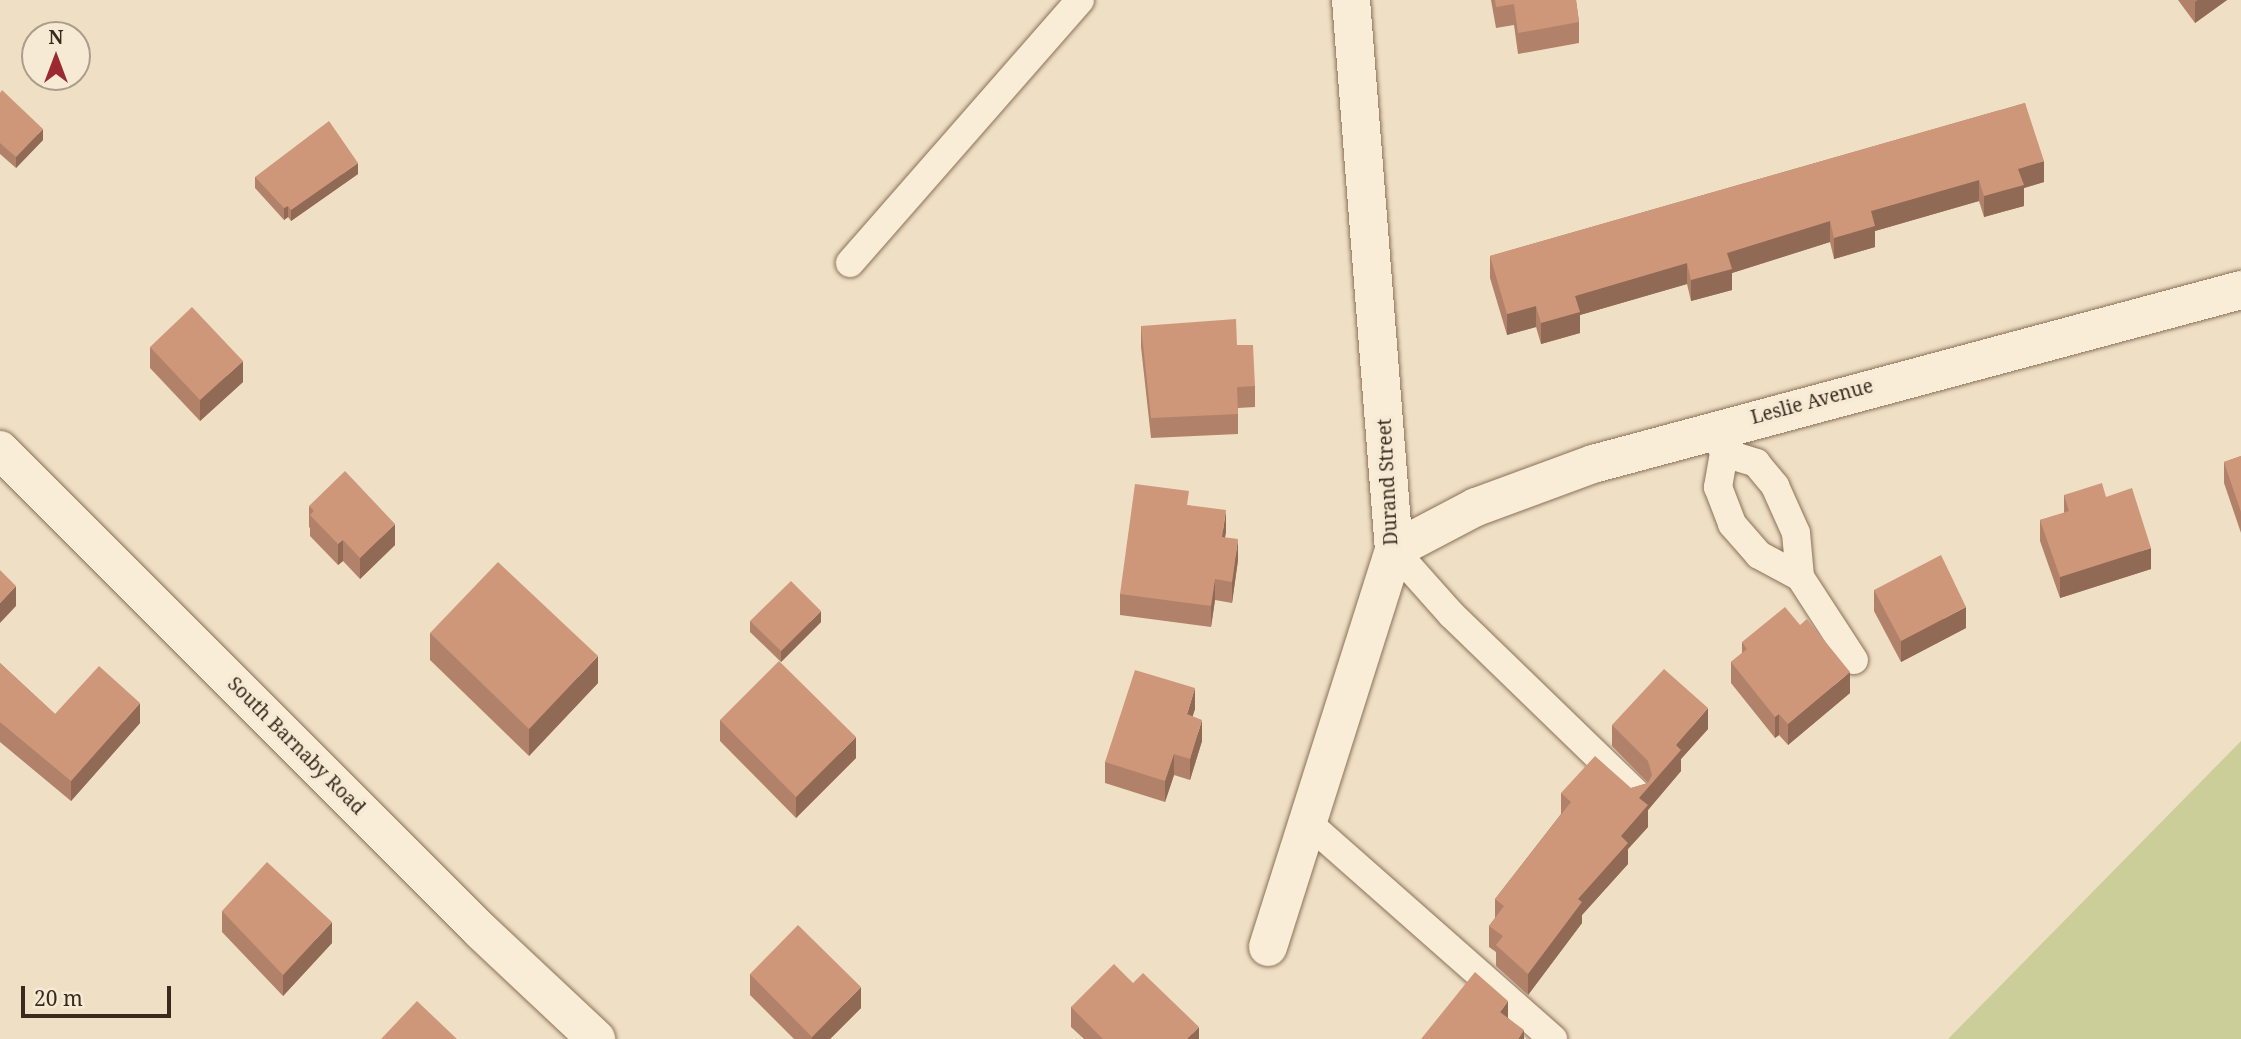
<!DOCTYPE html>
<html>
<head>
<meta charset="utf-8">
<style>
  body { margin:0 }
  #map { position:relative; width:2241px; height:1039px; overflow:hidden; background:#efe0c5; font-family:"Noto Serif",serif }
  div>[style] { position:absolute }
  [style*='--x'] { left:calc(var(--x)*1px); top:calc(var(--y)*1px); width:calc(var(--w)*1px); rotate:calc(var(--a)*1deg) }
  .green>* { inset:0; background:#cbce98 }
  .roads { filter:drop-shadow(0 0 2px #8b715a) drop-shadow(0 0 2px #8b715a) }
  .service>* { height:28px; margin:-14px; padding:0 14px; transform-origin:14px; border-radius:14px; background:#faedd8 }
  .minor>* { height:38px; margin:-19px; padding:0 19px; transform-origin:19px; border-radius:19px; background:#faedd8 }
  .wall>* { inset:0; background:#b18269 }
  .shaded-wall>* { inset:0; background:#906a55 }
  .building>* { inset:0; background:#ce977a }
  span { translate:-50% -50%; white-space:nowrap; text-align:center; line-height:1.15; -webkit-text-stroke:7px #f6ead4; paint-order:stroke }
  .street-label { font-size:19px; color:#3a2a1e }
  .north { position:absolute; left:21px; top:21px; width:70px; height:70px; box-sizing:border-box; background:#f6ead4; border:2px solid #ab9d8b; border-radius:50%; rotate:0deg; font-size:19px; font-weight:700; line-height:28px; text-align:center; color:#3a2a1e }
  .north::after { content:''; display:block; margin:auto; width:24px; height:32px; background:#9b2931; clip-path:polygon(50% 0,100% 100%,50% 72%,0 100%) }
  .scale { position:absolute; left:21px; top:986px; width:150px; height:32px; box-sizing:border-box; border:4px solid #3a2a1e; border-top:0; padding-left:9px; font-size:21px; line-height:24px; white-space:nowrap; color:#3a2a1e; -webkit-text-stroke:5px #f6ead4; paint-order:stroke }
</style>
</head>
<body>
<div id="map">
  <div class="green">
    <div style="clip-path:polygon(2241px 741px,2241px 1039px,1948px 1039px)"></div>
  </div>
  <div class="roads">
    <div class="service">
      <div style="--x:850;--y:263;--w:349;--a:-48.8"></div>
      <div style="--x:1714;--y:429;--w:26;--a:67"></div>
      <div style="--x:1724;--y:453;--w:35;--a:100"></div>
      <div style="--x:1718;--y:487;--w:40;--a:69"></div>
      <div style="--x:1732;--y:524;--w:41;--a:48.9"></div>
      <div style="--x:1759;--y:555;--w:47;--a:28.2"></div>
      <div style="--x:1800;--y:577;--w:99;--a:57"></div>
      <div style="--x:1724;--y:453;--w:34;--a:17"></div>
      <div style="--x:1756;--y:463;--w:30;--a:50"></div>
      <div style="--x:1775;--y:486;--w:51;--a:65.9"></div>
      <div style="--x:1796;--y:533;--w:44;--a:84.8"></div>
      <div style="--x:1394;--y:550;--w:87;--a:48.3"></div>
      <div style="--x:1452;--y:615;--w:256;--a:44.1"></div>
      <div style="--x:1307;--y:822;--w:328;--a:41.4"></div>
    </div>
    <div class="minor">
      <div style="--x:0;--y:450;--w:680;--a:45"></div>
      <div style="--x:481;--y:931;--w:158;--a:43.2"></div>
      <div style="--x:1394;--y:550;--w:93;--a:-27.7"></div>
      <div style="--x:1476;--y:507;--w:125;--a:-20.2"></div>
      <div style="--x:1593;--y:464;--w:671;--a:-15.03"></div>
      <div style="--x:1268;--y:947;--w:417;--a:-72.4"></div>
      <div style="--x:1394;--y:550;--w:552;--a:-94.47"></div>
    </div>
  </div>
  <div class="wall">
    <div style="clip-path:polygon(1491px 0,1576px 0,1579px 22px,1579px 43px,1518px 54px,1514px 25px,1496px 28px)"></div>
    <div style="clip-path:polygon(2178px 0,2227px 0,2195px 23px)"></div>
    <div style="clip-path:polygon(0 93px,43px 140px,16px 168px,0 154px)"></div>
    <div style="clip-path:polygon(2025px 103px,2044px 182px,2024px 188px,2024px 206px,1984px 217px,1979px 201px,1875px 231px,1875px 247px,1834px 259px,1830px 242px,1732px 273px,1732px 290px,1691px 301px,1687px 284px,1580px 315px,1580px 333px,1541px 344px,1536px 327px,1507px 335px,1490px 278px,1490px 256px)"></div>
    <div style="clip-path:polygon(358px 174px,291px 221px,288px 217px,284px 220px,255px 188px,255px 177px)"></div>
    <div style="clip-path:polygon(1141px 326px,1255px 386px,1255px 407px,1238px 408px,1238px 434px,1151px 438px,1141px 347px)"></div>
    <div style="clip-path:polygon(150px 347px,243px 382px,200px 421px,150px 368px)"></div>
    <div style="clip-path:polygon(2241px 456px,2241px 533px,2224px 483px,2224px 462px)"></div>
    <div style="clip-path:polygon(2064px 495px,2106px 497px,2151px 569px,2060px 598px,2040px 541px,2040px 520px,2064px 513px)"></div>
    <div style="clip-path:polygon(1189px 505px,1226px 531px,1225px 537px,1238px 560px,1232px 603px,1215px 600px,1211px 627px,1120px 615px,1120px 594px)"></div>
    <div style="clip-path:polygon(309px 506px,395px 545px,360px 579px,343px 561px,338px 565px,310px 536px,310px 528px,309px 527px)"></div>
    <div style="clip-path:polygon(1874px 590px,1966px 628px,1901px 662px,1874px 611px)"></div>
    <div style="clip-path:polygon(750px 621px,821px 622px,781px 662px,750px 632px)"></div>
    <div style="clip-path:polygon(430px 633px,598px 683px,529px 756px,430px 660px)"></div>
    <div style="clip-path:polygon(1742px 642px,1850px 693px,1788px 745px,1779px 735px,1775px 738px,1731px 683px,1731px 662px,1742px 653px)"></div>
    <div style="clip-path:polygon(0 663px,55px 714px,140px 723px,71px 801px,0 742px)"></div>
    <div style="clip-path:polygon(1195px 709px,1192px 716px,1202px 741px,1190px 780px,1174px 775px,1165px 802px,1105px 783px,1105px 762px)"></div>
    <div style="clip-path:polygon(720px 720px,856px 758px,796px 818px,720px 741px)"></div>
    <div style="clip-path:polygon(1612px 725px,1708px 729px,1681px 759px,1681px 771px,1648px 810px,1648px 827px,1628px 849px,1628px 864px,1582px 915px,1582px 923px,1528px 995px,1496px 966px,1496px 952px,1489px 947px,1489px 926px,1495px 918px,1495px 899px,1561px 814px,1561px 793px,1631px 788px,1648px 783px,1612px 746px)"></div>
    <div style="clip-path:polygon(222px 911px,332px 943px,283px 996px,222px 932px)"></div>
    <div style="clip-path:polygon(750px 974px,861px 1008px,830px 1039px,794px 1039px,750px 995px)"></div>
    <div style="clip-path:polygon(1133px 983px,1199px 1039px,1084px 1039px,1071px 1027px,1071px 1007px)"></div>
  </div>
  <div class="shaded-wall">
    <div style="clip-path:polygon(2198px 0,2227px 0,2195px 23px,2195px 2px)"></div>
    <div style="clip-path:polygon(43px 129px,43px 140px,16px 168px,16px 157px)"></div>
    <div style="clip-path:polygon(2044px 161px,2044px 182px,2024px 188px,2024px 206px,1984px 217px,1984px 196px,2018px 169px)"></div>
    <div style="clip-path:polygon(358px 163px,358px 174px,291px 221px,291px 210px)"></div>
    <div style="clip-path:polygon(1979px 180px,1979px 201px,1875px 231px,1875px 247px,1834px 259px,1834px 238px,1871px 211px)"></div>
    <div style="clip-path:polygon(288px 206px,288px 217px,284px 220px,284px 208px)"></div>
    <div style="clip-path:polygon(1830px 221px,1830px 242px,1732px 273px,1732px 290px,1691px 301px,1691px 280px,1727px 253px)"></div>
    <div style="clip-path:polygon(1687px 263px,1687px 284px,1580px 315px,1580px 333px,1541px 344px,1541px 323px,1575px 296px)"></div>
    <div style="clip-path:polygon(1536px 306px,1536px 327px,1507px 335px,1507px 314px)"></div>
    <div style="clip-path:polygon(243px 361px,243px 382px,200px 421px,200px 400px)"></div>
    <div style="clip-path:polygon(1226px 510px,1226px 531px,1222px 558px,1222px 537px)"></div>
    <div style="clip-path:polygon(395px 524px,395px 545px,360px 579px,360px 558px)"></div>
    <div style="clip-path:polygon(1238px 539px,1238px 560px,1232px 603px,1232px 582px)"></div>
    <div style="clip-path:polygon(343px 540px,343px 561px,338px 565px,338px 544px)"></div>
    <div style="clip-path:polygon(2151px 548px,2151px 569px,2060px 598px,2060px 577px)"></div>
    <div style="clip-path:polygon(1215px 579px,1215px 600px,1211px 627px,1211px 606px)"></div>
    <div style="clip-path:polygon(16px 586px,16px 606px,0 623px,0 603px)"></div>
    <div style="clip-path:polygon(1966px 607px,1966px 628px,1901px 662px,1901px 641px)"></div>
    <div style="clip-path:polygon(821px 611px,821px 622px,781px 662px,781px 651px)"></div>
    <div style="clip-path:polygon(598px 656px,598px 683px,529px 756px,529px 729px)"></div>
    <div style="clip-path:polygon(1850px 672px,1850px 693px,1788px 745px,1788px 724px)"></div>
    <div style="clip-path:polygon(1195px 688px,1195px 709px,1187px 735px,1187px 714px)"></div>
    <div style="clip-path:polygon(140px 703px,140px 723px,71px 801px,71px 781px)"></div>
    <div style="clip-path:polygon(1708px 708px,1708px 729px,1681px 759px,1681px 771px,1648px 810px,1648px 827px,1628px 849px,1628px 864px,1582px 915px,1582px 923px,1528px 995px,1528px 974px,1578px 899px,1621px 836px,1639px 798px,1676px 745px)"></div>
    <div style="clip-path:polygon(1779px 714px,1779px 735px,1775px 738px,1775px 717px)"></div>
    <div style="clip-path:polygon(1202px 720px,1202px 741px,1190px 780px,1190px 759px)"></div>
    <div style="clip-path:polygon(856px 737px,856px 758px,796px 818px,796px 797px)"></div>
    <div style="clip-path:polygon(1174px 754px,1174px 775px,1165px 802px,1165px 781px)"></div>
    <div style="clip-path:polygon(332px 922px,332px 943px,283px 996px,283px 975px)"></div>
    <div style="clip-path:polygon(861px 987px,861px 1008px,830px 1039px,812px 1039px,812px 1037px)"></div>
    <div style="clip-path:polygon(1508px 1001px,1508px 1022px,1500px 1012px)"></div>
    <div style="clip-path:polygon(1199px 1027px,1199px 1039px,1187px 1039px)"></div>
    <div style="clip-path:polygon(1524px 1030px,1524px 1039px,1518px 1039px)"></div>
  </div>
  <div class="building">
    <div style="clip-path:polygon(1495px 0,1576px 0,1579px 22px,1518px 33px,1514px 4px,1496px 7px)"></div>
    <div style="clip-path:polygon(2px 90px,43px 129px,16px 157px,0 143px,0 93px)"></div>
    <div style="clip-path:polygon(2025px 103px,2044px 161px,2018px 169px,2024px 185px,1984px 196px,1979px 180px,1871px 211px,1875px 226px,1834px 238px,1830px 221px,1727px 253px,1732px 269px,1691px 280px,1687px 263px,1575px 296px,1580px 312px,1541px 323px,1536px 306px,1507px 314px,1490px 256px)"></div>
    <div style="clip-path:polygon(329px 121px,358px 163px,291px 210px,288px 206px,284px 208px,255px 177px)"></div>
    <div style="clip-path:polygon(192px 307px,243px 361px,200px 400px,150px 347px)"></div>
    <div style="clip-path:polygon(1236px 319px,1237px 345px,1253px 345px,1255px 386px,1237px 387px,1238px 414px,1151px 418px,1141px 326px)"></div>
    <div style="clip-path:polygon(2241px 456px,2241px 512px,2224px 462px)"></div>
    <div style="clip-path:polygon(345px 471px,395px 524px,360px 558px,343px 540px,338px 544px,310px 515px,314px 511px,309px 506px)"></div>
    <div style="clip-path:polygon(2102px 483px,2106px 497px,2132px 488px,2151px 548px,2060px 577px,2040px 520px,2069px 511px,2064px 495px)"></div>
    <div style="clip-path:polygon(1135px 484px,1189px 491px,1187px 505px,1226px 510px,1222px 537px,1238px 539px,1232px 582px,1215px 579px,1211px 606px,1120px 594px)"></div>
    <div style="clip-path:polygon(1941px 555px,1966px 607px,1901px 641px,1874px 590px)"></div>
    <div style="clip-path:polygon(498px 562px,598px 656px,529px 729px,430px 633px)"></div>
    <div style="clip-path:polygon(0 570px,16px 586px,0 603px)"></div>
    <div style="clip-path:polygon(791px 581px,821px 611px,781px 651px,750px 621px)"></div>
    <div style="clip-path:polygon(1785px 607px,1800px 625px,1807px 619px,1850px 672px,1788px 724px,1779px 714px,1775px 717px,1731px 662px,1747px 649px,1742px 642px)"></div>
    <div style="clip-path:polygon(779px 661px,856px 737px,796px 797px,720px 720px)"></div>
    <div style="clip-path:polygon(0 663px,55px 714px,99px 666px,140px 703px,71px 781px,0 722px)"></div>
    <div style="clip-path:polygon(1664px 669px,1708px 708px,1676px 745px,1681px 750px,1639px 798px,1648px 805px,1621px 836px,1628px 843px,1578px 899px,1582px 902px,1528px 974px,1496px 945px,1503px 936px,1489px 926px,1504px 906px,1495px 899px,1571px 802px,1561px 793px,1595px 756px,1631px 788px,1648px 783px,1652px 775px,1648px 761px,1612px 725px)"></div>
    <div style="clip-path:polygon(1135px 670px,1195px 688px,1187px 714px,1202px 720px,1190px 759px,1174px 754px,1165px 781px,1105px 762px)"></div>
    <div style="clip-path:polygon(267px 862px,332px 922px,283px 975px,222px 911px)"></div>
    <div style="clip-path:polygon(798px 925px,861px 987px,812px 1037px,750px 974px)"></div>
    <div style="clip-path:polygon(1114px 964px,1133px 983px,1143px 973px,1199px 1027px,1187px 1039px,1103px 1039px,1071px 1007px)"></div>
    <div style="clip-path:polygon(1475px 972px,1508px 1001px,1500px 1012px,1524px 1030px,1518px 1039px,1421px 1039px)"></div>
    <div style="clip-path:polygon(417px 1001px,457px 1039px,381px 1039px)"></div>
  </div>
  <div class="street-label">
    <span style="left:1812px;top:402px;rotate:-15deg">Leslie Avenue</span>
    <span style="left:1388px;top:482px;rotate:-93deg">Durand Street</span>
    <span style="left:296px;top:746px;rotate:45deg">South Barnaby Road</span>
  </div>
  <div class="north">N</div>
  <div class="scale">20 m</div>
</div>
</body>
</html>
